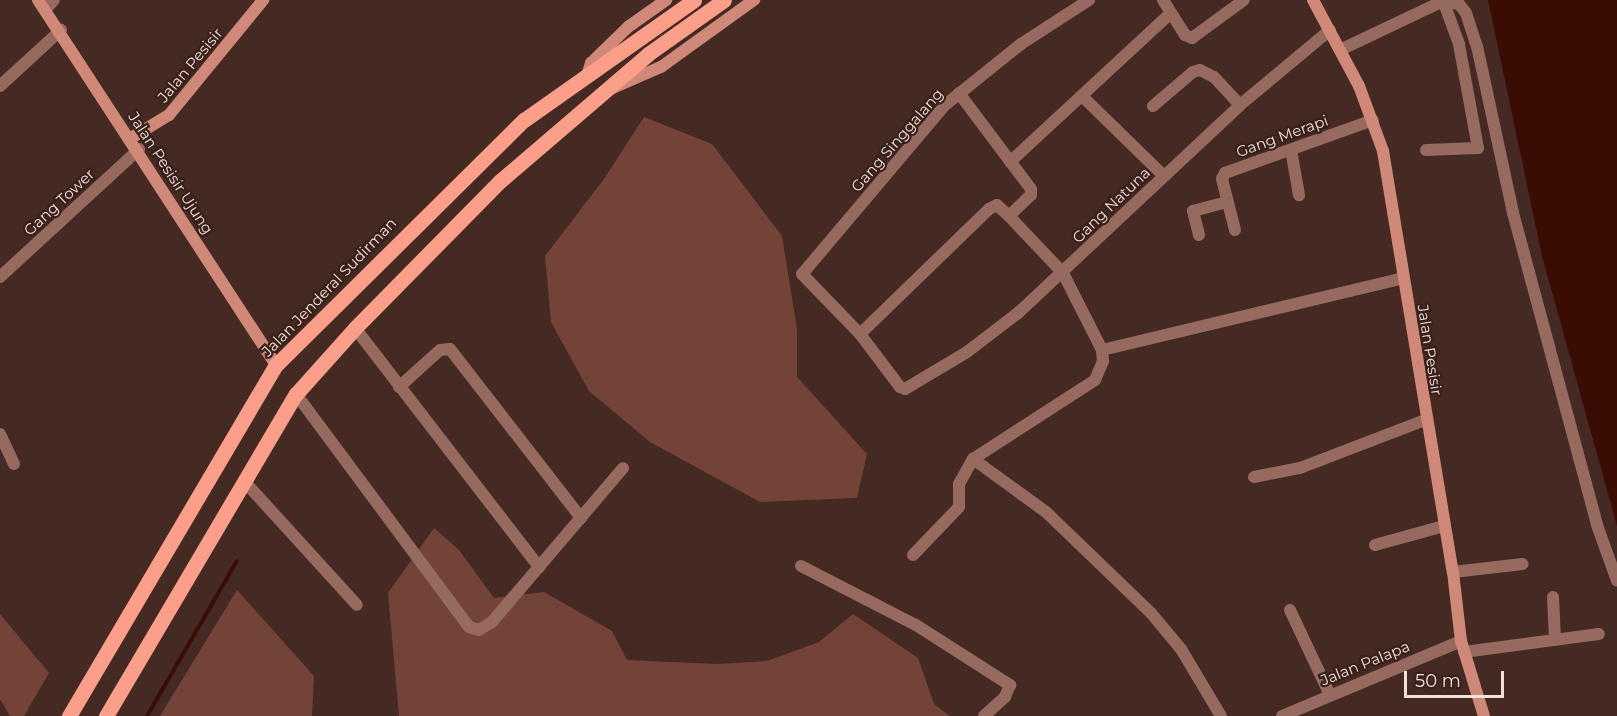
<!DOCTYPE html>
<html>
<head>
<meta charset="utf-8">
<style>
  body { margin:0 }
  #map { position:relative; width:1617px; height:716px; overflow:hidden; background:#452923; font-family:Montserrat,sans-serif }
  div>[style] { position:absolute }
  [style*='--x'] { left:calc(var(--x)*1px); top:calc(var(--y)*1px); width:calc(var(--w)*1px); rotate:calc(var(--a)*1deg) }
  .green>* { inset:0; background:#744338 }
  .water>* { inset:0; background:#3b0c04 }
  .stream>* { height:4px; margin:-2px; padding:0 2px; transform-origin:2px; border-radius:2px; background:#3b0c04 }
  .street>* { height:12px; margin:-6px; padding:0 6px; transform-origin:6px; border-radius:6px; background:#976a5f }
  .secondary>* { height:12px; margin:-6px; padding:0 6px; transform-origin:6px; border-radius:6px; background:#d08878 }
  .primary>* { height:15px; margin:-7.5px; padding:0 7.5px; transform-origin:7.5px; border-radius:7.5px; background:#fc9f8a }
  span { translate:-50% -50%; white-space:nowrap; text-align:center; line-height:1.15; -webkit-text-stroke:4.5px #3a201a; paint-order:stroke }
  .street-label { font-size:15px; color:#f2e0db }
  .scale { position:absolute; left:1404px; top:671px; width:100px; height:27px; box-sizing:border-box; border:3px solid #f2e0db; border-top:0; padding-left:8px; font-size:18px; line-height:21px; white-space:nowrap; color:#f2e0db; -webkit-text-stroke:4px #3a201a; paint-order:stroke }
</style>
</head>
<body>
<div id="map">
  <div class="green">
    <div style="clip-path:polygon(644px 117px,712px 144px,782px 236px,797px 329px,797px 377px,867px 454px,857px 498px,760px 502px,650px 442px,589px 391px,551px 322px,545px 256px,604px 179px)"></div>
    <div style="clip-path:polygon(434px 528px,459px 550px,494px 598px,544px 592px,612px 631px,627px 660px,717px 664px,767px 661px,819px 642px,853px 614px,918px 658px,934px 704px,950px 716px,399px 716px,388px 593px)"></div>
    <div style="clip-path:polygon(237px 590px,314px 676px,312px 716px,160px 716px)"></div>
    <div style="clip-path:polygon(0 614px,49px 673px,24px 716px,10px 716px,0 699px)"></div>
  </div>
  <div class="water">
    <div style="clip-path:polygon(1488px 0,1617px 0,1617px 526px,1542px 256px)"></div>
  </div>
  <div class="stream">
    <div style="--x:147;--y:716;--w:179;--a:-59.9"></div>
  </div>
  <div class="street">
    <div style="--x:1089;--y:0;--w:81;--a:147.1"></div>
    <div style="--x:1021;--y:44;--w:97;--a:141.2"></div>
    <div style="--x:945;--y:105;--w:221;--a:130.2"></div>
    <div style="--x:802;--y:274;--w:83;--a:46"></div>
    <div style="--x:860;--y:334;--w:66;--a:53"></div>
    <div style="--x:900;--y:387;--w:5;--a:22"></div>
    <div style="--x:905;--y:389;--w:72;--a:-30.8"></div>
    <div style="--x:967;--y:352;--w:64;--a:-37.4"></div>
    <div style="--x:1018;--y:313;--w:304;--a:-43.1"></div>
    <div style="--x:1240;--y:105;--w:117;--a:-39.8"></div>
    <div style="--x:1163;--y:0;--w:41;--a:57.8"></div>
    <div style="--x:1185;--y:35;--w:8;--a:23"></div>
    <div style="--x:1192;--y:38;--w:64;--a:-36.2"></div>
    <div style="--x:45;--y:10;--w:13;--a:-48"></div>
    <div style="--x:1340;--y:50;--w:114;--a:-25.4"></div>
    <div style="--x:1443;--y:1;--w:16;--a:11"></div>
    <div style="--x:1459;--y:4;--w:11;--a:52"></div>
    <div style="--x:1466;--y:13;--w:35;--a:72"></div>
    <div style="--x:1477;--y:46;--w:171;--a:77.8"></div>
    <div style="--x:1513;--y:213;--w:323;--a:74.9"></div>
    <div style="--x:1597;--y:525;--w:59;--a:70.3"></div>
    <div style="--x:0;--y:86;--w:83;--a:-42.6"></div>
    <div style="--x:1083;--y:97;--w:112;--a:44.3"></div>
    <div style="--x:1153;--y:106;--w:52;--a:-40.4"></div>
    <div style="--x:1193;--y:72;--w:7;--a:-16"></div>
    <div style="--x:1200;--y:70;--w:16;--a:27"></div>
    <div style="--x:1214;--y:77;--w:38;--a:47"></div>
    <div style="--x:1291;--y:150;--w:46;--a:79.9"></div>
    <div style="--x:1426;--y:150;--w:52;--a:-2.2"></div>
    <div style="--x:1478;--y:148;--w:106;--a:-100.4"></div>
    <div style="--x:1459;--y:44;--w:47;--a:-110"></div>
    <div style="--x:1010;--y:162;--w:219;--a:-42.8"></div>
    <div style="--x:1235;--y:230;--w:53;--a:-104.3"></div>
    <div style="--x:1222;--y:179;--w:7;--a:-63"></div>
    <div style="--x:1225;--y:173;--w:157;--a:-19.7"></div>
    <div style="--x:1199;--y:235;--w:25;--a:-104"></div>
    <div style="--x:1193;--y:211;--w:34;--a:-15"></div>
    <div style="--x:0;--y:277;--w:189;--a:-42.6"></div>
    <div style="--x:355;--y:328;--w:302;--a:52.4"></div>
    <div style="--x:860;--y:334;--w:180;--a:-44.1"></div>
    <div style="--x:989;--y:209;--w:9;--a:-27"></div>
    <div style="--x:997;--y:205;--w:16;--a:43"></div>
    <div style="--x:1102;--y:350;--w:310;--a:-13.4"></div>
    <div style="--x:399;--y:387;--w:55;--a:-42.1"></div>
    <div style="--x:440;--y:350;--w:10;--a:-6"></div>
    <div style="--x:450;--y:349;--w:214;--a:52.2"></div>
    <div style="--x:296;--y:394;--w:290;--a:53.4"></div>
    <div style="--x:469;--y:627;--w:10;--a:17"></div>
    <div style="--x:479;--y:630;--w:15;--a:-32"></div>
    <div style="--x:492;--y:622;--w:202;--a:-49.6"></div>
    <div style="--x:0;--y:434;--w:33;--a:65"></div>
    <div style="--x:973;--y:459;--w:90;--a:36"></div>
    <div style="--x:1046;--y:512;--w:146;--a:43.9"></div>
    <div style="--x:1151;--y:613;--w:47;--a:50.2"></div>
    <div style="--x:1181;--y:649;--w:78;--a:59.2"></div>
    <div style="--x:1254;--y:477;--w:47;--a:-11.1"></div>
    <div style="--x:1300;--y:468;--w:134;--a:-21"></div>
    <div style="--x:245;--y:482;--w:166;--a:47.7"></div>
    <div style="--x:1375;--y:545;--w:72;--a:-15.4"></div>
    <div style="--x:913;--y:555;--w:66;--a:-46.2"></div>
    <div style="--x:959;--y:507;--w:23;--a:-90"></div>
    <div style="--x:959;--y:484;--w:29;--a:-61"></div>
    <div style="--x:973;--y:459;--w:145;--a:-32.9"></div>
    <div style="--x:1095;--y:380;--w:21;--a:-67"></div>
    <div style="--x:1103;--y:361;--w:11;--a:-95"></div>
    <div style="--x:1102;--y:350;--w:86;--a:-116.9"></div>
    <div style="--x:1063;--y:273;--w:79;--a:-133.5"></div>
    <div style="--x:1009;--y:216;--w:30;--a:-44"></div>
    <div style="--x:1031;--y:195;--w:6;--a:-90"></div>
    <div style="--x:1031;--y:189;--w:120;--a:-126.9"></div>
    <div style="--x:801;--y:566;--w:129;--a:27.2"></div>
    <div style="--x:916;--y:625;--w:112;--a:32.6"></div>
    <div style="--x:1010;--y:685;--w:13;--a:113"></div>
    <div style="--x:1005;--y:697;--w:28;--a:138"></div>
    <div style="--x:1453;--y:572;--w:70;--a:-6.5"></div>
    <div style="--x:1553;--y:597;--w:43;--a:87.3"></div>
    <div style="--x:1290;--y:610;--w:92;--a:64.8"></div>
    <div style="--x:1464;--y:652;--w:136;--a:-7.6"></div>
    <div style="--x:1282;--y:716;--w:194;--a:-22.7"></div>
  </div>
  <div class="secondary">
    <div style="--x:38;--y:0;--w:436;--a:56.9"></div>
    <div style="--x:1313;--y:0;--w:98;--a:61.9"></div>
    <div style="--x:1359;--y:86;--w:69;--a:69.7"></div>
    <div style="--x:1383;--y:151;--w:427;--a:80.6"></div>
    <div style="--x:1453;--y:572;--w:69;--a:83.4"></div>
    <div style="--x:1461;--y:641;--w:78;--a:73"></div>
    <div style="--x:587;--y:76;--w:14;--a:-73"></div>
    <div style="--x:591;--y:63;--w:52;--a:-44.2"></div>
    <div style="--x:628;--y:27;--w:47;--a:-35.4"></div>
    <div style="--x:608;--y:90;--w:58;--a:-23.5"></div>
    <div style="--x:661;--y:67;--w:115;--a:-35.8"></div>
    <div style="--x:131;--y:138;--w:44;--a:-31.2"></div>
    <div style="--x:169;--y:115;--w:149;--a:-50.7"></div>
  </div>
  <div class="primary">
    <div style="--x:69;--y:716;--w:407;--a:-59.5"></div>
    <div style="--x:276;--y:365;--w:349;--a:-44.7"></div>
    <div style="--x:524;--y:120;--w:208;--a:-35.2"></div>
    <div style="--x:106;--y:716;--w:374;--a:-59.5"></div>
    <div style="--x:296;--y:394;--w:89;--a:-48.2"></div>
    <div style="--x:355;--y:328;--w:206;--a:-45.4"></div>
    <div style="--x:500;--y:181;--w:195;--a:-40.6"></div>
    <div style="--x:648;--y:54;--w:93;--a:-35.4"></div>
  </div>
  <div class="street-label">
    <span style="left:190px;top:65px;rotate:-50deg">Jalan Pesisir</span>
    <span style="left:1282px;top:136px;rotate:-20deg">Gang Merapi</span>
    <span style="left:897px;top:140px;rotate:-49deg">Gang Singgalang</span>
    <span style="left:171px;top:173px;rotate:57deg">Jalan Pesisir Ujung</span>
    <span style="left:59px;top:202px;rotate:-43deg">Gang Tower</span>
    <span style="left:1111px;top:205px;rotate:-44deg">Gang Natuna</span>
    <span style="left:329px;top:287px;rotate:-46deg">Jalan Jenderal Sudirman</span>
    <span style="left:1430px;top:350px;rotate:81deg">Jalan Pesisir</span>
    <span style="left:1365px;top:663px;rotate:-22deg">Jalan Palapa</span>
  </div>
  <div class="scale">50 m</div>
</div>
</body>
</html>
